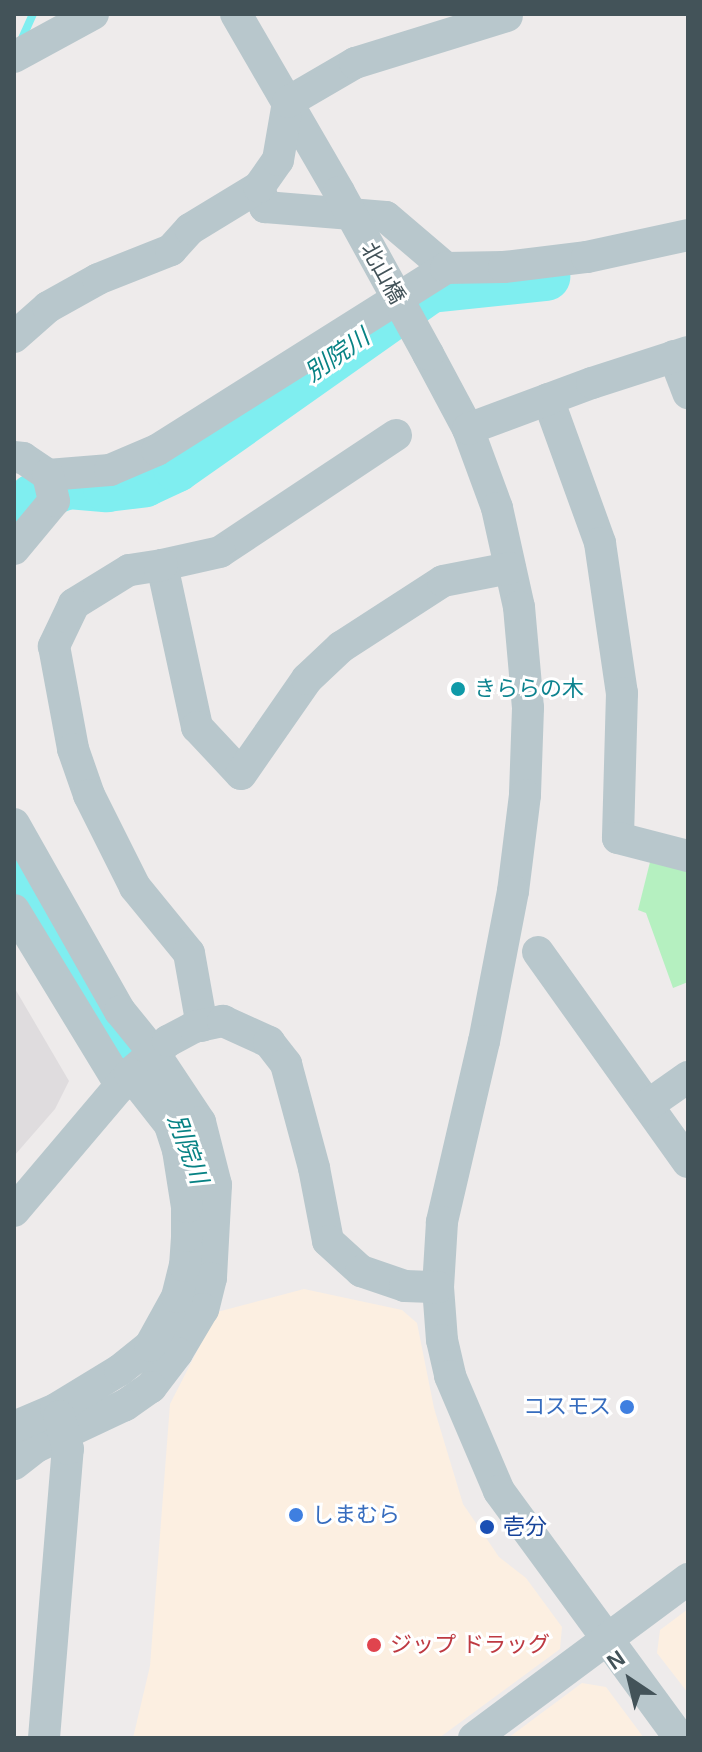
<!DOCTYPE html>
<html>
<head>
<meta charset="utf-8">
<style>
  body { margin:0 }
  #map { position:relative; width:702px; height:1752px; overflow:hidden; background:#eeebeb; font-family:Helvetica,"Noto Sans JP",sans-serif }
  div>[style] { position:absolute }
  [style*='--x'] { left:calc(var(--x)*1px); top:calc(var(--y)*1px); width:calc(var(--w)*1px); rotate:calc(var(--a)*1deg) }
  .commercial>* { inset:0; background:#fcefe1 }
  .education>* { inset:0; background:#dfdcde }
  .green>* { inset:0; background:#b5f0c0 }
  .stream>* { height:8px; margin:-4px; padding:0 4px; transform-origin:4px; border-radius:4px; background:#7feef0 }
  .river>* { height:48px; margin:-24px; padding:0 24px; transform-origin:24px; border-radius:24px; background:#7feef0 }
  .minor>* { height:32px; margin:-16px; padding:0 16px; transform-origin:16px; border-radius:16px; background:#b8c7cc }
  .minor-bridge>* { height:32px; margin:-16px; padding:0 16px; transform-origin:16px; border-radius:16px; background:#b8c7cc }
  .dots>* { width:22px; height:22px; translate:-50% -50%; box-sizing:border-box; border:4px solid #fff; border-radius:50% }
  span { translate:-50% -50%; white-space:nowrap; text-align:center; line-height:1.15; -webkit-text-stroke:6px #fff; paint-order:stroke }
  .street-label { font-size:22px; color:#435359 }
  .culture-label { font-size:22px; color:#0d838f }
  .left { translate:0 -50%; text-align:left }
  .shop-label { font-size:22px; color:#366cbe }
  .right { translate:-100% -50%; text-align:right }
  .transit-label { font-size:22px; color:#164399 }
  .health-label { font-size:22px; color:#be3a42 }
  .water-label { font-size:24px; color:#078284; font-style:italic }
  .frame { position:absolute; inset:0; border:16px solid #435359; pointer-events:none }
  .north { position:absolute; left:590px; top:1640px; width:80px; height:80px; -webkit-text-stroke:6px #fff; paint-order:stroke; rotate:325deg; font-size:22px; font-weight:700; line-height:32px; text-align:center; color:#435359 }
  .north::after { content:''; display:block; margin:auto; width:28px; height:36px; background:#435359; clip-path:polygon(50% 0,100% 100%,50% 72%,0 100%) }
</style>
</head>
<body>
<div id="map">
  <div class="commercial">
    <div style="clip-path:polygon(304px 1289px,402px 1310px,417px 1323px,434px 1408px,463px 1504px,499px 1557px,526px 1578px,562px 1627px,560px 1649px,439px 1738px,133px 1738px,150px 1666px,170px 1404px,217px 1312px)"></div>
    <div style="clip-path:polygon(688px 1609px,688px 1693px,657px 1653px,660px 1630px)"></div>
    <div style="clip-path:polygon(582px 1683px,606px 1687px,644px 1738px,508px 1738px)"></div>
  </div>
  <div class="education">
    <div style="clip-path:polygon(14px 987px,69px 1081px,55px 1109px,14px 1156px)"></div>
  </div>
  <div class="green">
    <div style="clip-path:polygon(650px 862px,688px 871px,688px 982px,673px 988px,646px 913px,638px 910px)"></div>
  </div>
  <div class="stream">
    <div style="--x:20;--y:43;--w:32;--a:-66"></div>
  </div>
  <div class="river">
    <div style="--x:14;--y:522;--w:31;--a:-52"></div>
    <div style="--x:33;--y:498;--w:38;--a:-20"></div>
    <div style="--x:69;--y:485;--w:38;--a:5"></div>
    <div style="--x:107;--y:488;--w:38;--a:-7"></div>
    <div style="--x:145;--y:483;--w:35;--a:-25"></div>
    <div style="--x:177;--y:468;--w:311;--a:-35.2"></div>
    <div style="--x:431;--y:289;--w:116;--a:-6"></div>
    <div style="--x:14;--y:854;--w:148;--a:60.8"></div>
    <div style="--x:86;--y:983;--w:67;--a:54.7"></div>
  </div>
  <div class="minor">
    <div style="--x:236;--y:14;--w:206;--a:59.9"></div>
    <div style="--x:14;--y:57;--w:90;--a:-28.6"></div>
    <div style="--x:259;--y:187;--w:21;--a:73"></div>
    <div style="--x:265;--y:207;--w:121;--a:4.7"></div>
    <div style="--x:386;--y:217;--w:79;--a:40.4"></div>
    <div style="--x:14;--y:337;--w:45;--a:-41.4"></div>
    <div style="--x:48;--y:307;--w:57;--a:-29.2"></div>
    <div style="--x:98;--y:279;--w:79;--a:-21.7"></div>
    <div style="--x:171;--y:250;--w:28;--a:-48"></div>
    <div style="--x:190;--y:229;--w:81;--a:-31.3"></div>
    <div style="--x:259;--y:187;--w:33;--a:-55"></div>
    <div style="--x:278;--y:160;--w:59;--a:-80.2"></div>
    <div style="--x:288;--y:102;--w:78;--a:-30.2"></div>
    <div style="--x:355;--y:63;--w:159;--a:-17.2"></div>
    <div style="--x:428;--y:354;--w:85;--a:61.9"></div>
    <div style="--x:468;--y:429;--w:84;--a:69.8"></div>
    <div style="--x:497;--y:508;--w:101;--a:77.5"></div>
    <div style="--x:519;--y:607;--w:101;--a:84.9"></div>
    <div style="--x:528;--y:708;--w:87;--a:92"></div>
    <div style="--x:525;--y:795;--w:97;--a:97.1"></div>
    <div style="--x:513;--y:891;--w:153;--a:100.9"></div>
    <div style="--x:484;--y:1041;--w:186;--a:103.1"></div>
    <div style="--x:442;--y:1222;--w:65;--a:93.5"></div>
    <div style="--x:438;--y:1287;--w:53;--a:85.7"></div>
    <div style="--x:442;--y:1340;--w:37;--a:77"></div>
    <div style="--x:450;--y:1376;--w:125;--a:66.9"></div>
    <div style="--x:499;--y:1491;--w:306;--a:53.8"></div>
    <div style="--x:674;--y:356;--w:40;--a:69"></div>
    <div style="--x:548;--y:399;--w:153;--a:70.1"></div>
    <div style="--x:600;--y:543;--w:152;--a:81.7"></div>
    <div style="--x:622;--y:693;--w:145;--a:91.6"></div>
    <div style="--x:618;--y:838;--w:72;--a:14.4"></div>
    <div style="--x:468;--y:429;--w:132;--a:-20.4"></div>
    <div style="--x:592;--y:383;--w:101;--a:-17.9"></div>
    <div style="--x:396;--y:435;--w:211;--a:146.4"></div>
    <div style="--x:220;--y:552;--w:59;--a:167.4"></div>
    <div style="--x:162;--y:565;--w:166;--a:77.8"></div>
    <div style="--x:197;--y:727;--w:64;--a:46.9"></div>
    <div style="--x:241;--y:774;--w:116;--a:-55.2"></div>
    <div style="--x:307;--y:679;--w:47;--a:-43.3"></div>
    <div style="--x:341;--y:647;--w:121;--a:-32.9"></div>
    <div style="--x:443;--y:581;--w:68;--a:-11"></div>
    <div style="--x:14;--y:457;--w:9;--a:6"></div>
    <div style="--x:23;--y:458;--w:30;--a:34"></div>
    <div style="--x:48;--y:475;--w:62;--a:-4.6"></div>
    <div style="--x:110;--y:470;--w:51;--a:-23.1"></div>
    <div style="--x:157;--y:450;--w:342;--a:-32.2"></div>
    <div style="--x:446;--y:268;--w:58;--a:-1"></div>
    <div style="--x:504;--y:267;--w:84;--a:-6.9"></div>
    <div style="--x:587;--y:257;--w:103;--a:-12.3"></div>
    <div style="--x:14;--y:549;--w:62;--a:-50.2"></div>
    <div style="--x:54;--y:501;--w:27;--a:-103"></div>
    <div style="--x:162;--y:565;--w:33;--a:171"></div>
    <div style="--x:129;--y:570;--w:65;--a:148.3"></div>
    <div style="--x:74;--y:604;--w:47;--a:115.5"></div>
    <div style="--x:54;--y:646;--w:105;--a:79.5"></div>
    <div style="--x:73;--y:749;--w:49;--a:70.8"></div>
    <div style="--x:89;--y:795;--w:103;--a:63.4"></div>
    <div style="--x:135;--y:887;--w:85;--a:50.7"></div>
    <div style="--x:189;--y:953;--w:74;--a:79.9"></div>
    <div style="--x:14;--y:824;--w:215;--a:60.5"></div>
    <div style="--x:120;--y:1011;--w:54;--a:51"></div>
    <div style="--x:154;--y:1053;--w:83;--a:56.3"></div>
    <div style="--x:200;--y:1122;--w:65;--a:75.7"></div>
    <div style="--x:216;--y:1185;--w:93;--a:93.1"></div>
    <div style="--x:211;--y:1278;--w:32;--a:104"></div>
    <div style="--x:203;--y:1309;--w:51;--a:120.6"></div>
    <div style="--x:177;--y:1353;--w:43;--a:127.4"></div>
    <div style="--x:151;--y:1387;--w:32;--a:145"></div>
    <div style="--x:125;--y:1405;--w:98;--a:154.7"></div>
    <div style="--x:36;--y:1447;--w:28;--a:142"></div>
    <div style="--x:14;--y:910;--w:206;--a:58.7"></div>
    <div style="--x:538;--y:952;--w:258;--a:54.5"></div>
    <div style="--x:648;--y:1105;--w:49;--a:-35"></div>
    <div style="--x:14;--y:1211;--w:182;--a:-49.7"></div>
    <div style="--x:132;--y:1072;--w:48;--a:-40.7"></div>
    <div style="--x:168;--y:1041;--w:30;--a:-28"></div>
    <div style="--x:194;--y:1027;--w:30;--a:-12"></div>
    <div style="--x:223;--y:1021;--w:51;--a:24.5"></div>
    <div style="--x:269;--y:1042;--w:28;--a:52"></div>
    <div style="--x:286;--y:1064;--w:108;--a:74.9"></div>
    <div style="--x:314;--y:1168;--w:74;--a:79.1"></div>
    <div style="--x:328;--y:1241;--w:45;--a:42.3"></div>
    <div style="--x:361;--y:1271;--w:46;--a:18.8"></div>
    <div style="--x:405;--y:1286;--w:33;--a:2"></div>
    <div style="--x:14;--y:1427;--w:46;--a:-23.2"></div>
    <div style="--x:56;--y:1409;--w:75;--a:-31.4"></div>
    <div style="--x:120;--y:1370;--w:38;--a:-39"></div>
    <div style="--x:150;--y:1346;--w:56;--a:-61.1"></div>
    <div style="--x:177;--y:1297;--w:32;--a:-76"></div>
    <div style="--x:185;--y:1266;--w:30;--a:-86"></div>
    <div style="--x:187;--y:1236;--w:29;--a:-90"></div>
    <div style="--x:187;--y:1207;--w:58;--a:-99"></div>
    <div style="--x:178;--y:1150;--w:26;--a:-108"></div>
    <div style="--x:170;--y:1125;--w:65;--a:-128.1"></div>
    <div style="--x:44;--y:1738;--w:290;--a:-85.3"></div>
    <div style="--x:68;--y:1449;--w:34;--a:-105"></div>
    <div style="--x:474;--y:1738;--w:267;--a:-36.6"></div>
  </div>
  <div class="minor-bridge">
    <div style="--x:339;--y:192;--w:185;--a:61.2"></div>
  </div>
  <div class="dots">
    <div style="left:458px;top:689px;background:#0f9aa8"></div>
    <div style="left:627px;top:1407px;background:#3f7fe0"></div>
    <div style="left:296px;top:1515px;background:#3f7fe0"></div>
    <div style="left:487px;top:1527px;background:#1a4fb4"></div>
    <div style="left:374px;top:1645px;background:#e0444e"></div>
  </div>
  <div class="street-label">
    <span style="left:383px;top:273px;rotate:61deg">北山橋</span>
  </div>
  <div class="culture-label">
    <span class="left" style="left:474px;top:689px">きららの木</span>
  </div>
  <div class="shop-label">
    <span class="right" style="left:611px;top:1407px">コスモス</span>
    <span class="left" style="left:312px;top:1515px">しまむら</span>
  </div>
  <div class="transit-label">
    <span class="left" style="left:503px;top:1527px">壱分</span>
  </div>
  <div class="health-label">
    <span class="left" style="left:390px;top:1645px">ジップ ドラッグ</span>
  </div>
  <div class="water-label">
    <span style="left:337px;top:355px;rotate:-35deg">別院川</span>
    <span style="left:188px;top:1149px;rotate:70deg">別院川</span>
  </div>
  <div class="frame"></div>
  <div class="north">N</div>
</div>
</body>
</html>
